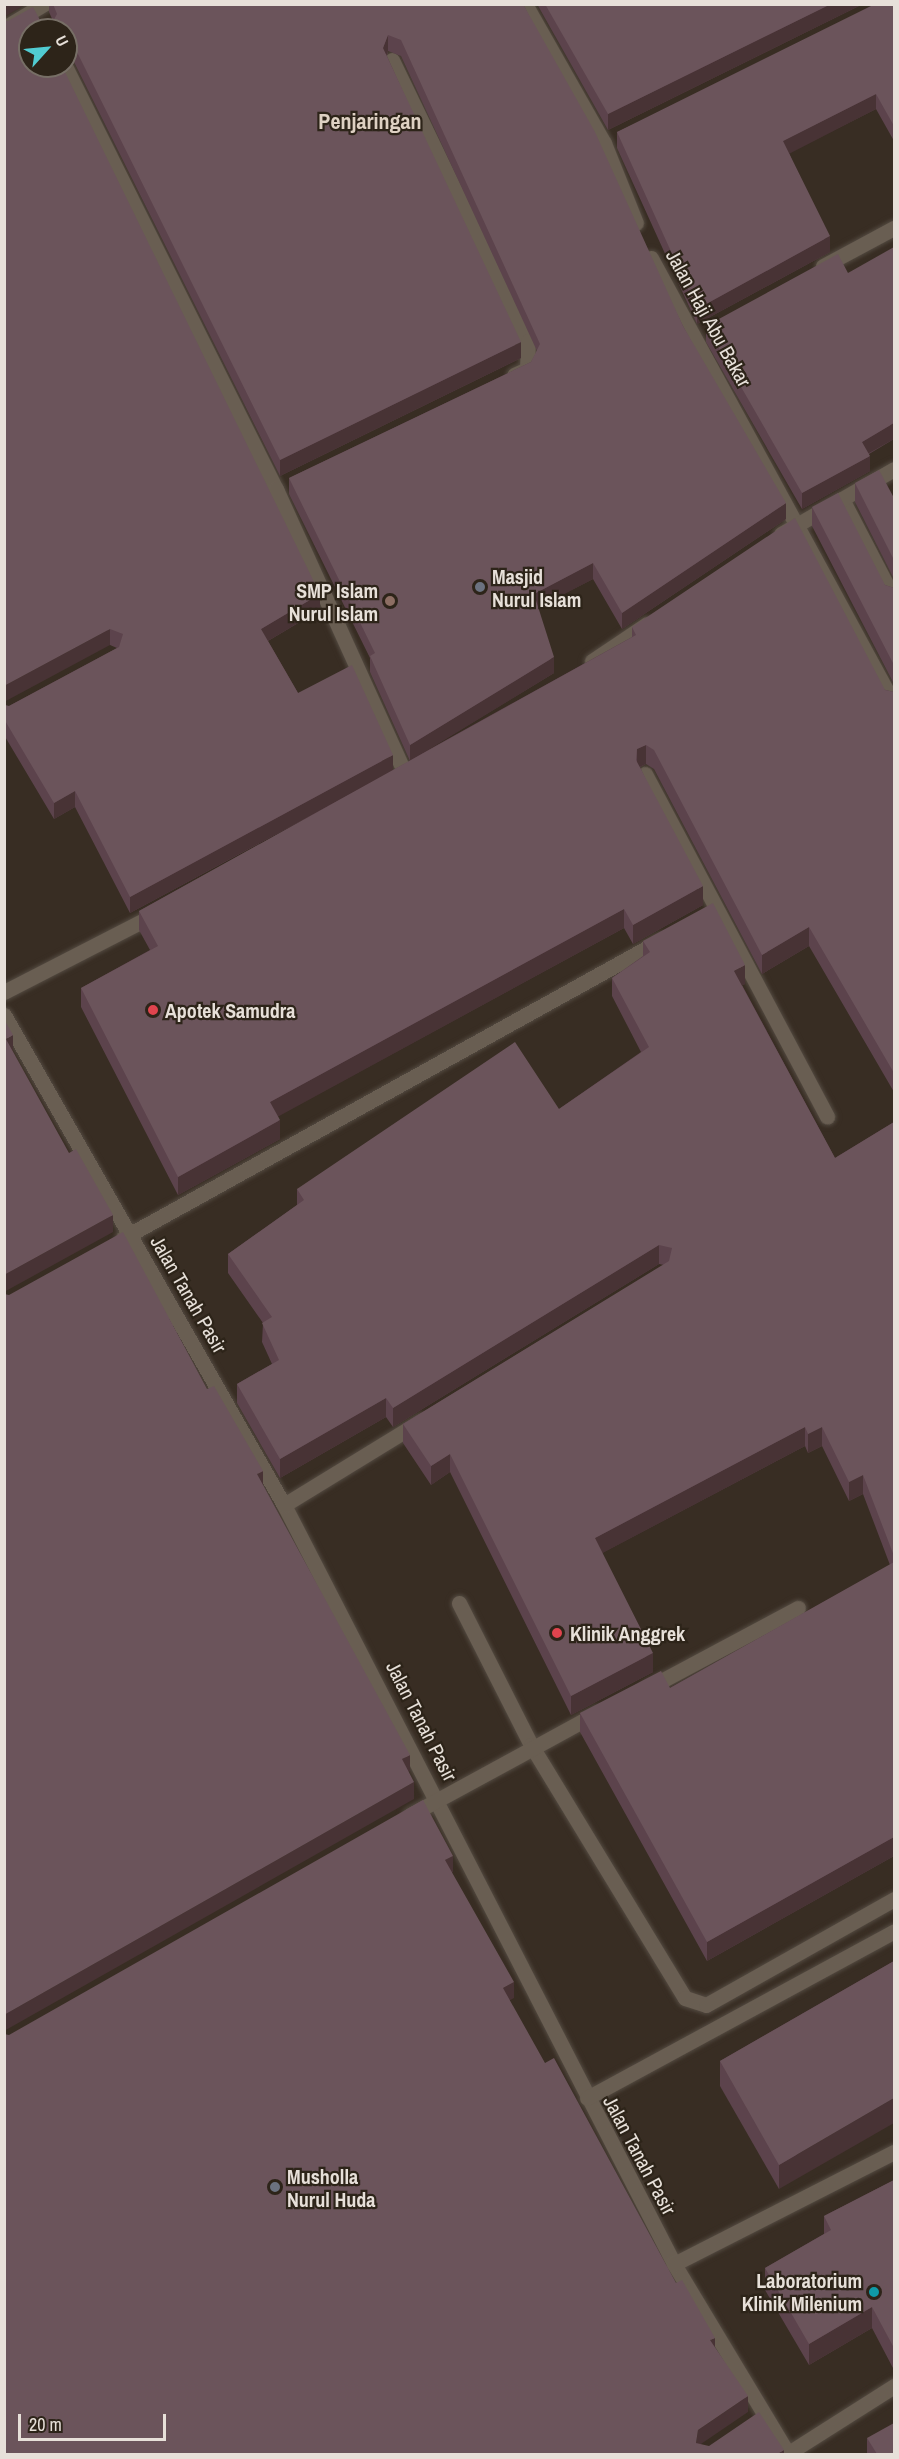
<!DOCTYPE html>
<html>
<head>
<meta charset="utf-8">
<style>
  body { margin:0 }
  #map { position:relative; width:899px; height:2459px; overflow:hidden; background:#382d23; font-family:"Archivo Narrow",sans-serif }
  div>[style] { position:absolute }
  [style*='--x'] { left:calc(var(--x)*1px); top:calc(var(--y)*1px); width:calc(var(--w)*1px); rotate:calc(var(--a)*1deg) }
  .roads { filter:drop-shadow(0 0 2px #534a41) drop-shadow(0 0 2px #534a41) }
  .minor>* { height:15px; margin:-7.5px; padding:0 7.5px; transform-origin:7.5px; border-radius:7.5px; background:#695e52 }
  .wall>* { inset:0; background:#5c434c }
  .shaded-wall>* { inset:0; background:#483335 }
  .building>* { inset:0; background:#6b545b }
  .dots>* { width:16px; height:16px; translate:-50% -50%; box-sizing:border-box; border:3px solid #2d2419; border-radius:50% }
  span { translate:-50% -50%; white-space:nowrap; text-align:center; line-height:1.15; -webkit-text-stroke:4.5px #2d2419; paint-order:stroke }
  .street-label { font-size:20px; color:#e7e0d9 }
  .poi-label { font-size:20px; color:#e7e0d9; font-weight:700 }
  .left { translate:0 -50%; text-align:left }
  .right { translate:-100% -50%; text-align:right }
  .quarter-label { font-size:22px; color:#ded1c3; font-weight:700 }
  .frame { position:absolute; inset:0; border:6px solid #e7e0d9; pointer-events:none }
  .north { position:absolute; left:18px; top:18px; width:60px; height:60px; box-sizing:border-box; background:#2d2419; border:2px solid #776f66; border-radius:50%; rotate:63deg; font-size:16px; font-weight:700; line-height:24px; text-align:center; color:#e7e0d9 }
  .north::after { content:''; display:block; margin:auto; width:21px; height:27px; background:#51ccd2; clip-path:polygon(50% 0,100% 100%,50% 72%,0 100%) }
  .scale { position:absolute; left:18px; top:2414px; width:148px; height:27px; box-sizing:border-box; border:3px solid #e7e0d9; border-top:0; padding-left:8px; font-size:18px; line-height:21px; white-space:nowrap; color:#e7e0d9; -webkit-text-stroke:4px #2d2419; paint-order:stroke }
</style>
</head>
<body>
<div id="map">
  <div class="roads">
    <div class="minor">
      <div style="--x:525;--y:4;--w:160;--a:60.4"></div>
      <div style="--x:604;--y:143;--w:86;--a:68.2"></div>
      <div style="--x:4;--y:28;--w:47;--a:-31"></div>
      <div style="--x:392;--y:60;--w:312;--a:64.2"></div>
      <div style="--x:528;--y:341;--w:28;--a:92"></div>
      <div style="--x:527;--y:369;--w:14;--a:155"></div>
      <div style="--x:65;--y:66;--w:473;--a:63.5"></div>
      <div style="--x:276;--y:489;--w:314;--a:65.6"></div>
      <div style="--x:651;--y:258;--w:508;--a:61.42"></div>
      <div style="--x:823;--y:266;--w:81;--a:-28.2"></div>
      <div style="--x:842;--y:499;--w:113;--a:62.5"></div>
      <div style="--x:781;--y:534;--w:130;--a:-29.9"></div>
      <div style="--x:592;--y:661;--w:66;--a:-33.9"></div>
      <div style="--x:645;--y:774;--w:388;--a:62"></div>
      <div style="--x:4;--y:992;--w:171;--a:-27.2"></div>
      <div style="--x:4;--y:1015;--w:564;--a:60.26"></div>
      <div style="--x:284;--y:1505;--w:853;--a:62.8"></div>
      <div style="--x:674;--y:2264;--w:222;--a:59"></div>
      <div style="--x:123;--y:1238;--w:615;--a:-28.98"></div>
      <div style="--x:284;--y:1505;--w:161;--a:-31.5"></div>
      <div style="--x:459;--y:1603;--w:159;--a:63.1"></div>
      <div style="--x:531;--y:1745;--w:296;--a:58.7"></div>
      <div style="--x:685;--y:1998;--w:22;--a:18"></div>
      <div style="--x:706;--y:2005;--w:216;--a:-29.4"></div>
      <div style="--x:648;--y:1688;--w:170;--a:-28.1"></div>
      <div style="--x:410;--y:1815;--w:213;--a:-28.6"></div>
      <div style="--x:587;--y:2098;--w:349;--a:-28.5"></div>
      <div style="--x:674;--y:2264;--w:247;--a:-27"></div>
      <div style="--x:787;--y:2454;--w:127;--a:-32.4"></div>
    </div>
  </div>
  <div class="wall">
    <div style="clip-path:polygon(evenodd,49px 4px,523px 4px,683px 326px,786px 519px,622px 629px,593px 579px,538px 607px,554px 673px,419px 755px,632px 637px,632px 627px,894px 692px,894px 1092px,809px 946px,762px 974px,654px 769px,646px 764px,640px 767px,703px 905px,633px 944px,624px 928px,278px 1116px,280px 1139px,178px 1195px,81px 1007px,81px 988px,150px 950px,139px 930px,139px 911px,338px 801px,130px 913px,75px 807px,54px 819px,4px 735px,4px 705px,9px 706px,117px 648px,110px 645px,8px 21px,52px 23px,53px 21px,49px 12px,49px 4px,30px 30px,66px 30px,66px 59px,74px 62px,280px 476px,521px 358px,387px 56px,388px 51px,401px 56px,537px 351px,531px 362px,289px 478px,289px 494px,370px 658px,370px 672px,410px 761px,393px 770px,298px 693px,268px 641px,320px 610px,30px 30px)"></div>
    <div style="clip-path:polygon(537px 4px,863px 4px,608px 130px)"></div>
    <div style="clip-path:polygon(894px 4px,894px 141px,876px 109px,789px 153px,830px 252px,697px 324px,617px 148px,617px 132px)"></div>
    <div style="clip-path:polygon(848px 273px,894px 439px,869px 454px,870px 471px,802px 509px,706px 342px,706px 326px)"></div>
    <div style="clip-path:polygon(855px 483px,894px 498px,894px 579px,855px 502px)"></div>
    <div style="clip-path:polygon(812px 507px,885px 585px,894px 588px,894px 684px,812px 526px)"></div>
    <div style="clip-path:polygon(643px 941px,745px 984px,742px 985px,835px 1158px,894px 1122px,894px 1856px,707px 1961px,580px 1732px,580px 1713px,670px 1688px,890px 1565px,863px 1494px,849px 1501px,822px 1446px,808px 1453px,805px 1446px,602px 1553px,653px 1672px,571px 1715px,450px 1472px,431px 1485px,403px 1443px,403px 1424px,664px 1265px,659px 1264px,393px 1427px,386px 1417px,280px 1478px,237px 1403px,237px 1384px,272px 1364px,262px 1342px,263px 1323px,228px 1273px,228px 1254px,297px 1205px,297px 1189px,559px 1109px,641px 1052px,612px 996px,612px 978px,643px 956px)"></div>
    <div style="clip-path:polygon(894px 1961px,779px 2189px,720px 2086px,720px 2061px)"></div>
    <div style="clip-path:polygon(894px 2180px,894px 2370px,872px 2328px,809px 2365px,765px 2290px,765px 2268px,824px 2234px,824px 2216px)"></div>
    <div style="clip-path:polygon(867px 2438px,894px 2454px,867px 2454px)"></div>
  </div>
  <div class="shaded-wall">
    <div style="clip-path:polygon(4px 4px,26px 4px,4px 17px)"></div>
    <div style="clip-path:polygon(831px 4px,863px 4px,608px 130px,608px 114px)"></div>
    <div style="clip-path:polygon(388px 35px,388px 51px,383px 64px,383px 48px)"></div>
    <div style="clip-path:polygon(876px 94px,876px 109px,783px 157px,783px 141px)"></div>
    <div style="clip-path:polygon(830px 236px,830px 252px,697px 324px,697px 309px)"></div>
    <div style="clip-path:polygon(521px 342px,521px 358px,280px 476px,280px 460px)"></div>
    <div style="clip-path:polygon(894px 423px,894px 439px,862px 457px,862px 442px)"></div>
    <div style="clip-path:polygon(870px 456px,870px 471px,802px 509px,802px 493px)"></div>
    <div style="clip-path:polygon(786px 503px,786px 519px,622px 629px,622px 613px)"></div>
    <div style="clip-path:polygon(593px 563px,593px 579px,534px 610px,534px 594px)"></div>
    <div style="clip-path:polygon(320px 594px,320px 610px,261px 645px,261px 629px)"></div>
    <div style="clip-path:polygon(110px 629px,110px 645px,4px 702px,4px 686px)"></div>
    <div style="clip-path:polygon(554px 657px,554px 673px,410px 761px,410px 745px)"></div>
    <div style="clip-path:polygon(646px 745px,646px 764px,637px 768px,637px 749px)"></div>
    <div style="clip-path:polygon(393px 755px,393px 771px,130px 913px,130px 897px)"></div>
    <div style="clip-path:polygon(75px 791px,75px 807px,54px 819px,54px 803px)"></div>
    <div style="clip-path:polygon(703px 886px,703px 905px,633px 944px,633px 925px)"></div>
    <div style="clip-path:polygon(624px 909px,624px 928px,270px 1121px,270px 1102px)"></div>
    <div style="clip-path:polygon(809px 927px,809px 946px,762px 974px,762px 955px)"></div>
    <div style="clip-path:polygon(745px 965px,745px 984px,734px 990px,734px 971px)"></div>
    <div style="clip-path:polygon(13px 1035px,13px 1051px,6px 1039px)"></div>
    <div style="clip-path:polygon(280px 1120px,280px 1139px,178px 1195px,178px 1177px)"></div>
    <div style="clip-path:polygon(113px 1215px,113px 1232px,4px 1292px,4px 1275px)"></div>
    <div style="clip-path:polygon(659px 1245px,659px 1264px,393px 1427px,393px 1408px)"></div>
    <div style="clip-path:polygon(386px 1398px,386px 1417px,280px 1478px,280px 1459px)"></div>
    <div style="clip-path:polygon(805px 1427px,805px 1446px,595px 1557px,595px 1538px)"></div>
    <div style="clip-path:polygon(822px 1427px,822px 1446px,808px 1453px,808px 1434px)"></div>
    <div style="clip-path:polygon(450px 1454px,450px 1472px,431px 1485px,431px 1466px)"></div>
    <div style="clip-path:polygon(263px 1471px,263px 1487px,257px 1474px)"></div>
    <div style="clip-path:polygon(863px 1475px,863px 1494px,849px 1501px,849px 1482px)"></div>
    <div style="clip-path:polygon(653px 1653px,653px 1672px,571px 1715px,571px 1696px)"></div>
    <div style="clip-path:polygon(410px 1755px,410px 1771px,402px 1776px,402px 1759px)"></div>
    <div style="clip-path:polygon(414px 1782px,414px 1799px,4px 2031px,4px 2015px)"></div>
    <div style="clip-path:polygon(894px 1837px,894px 1856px,707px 1961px,707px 1942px)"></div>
    <div style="clip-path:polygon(453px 1856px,453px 1872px,445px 1876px,445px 1860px)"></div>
    <div style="clip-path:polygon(514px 1982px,514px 1998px,503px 2004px,503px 1988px)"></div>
    <div style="clip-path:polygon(894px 2098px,894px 2123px,779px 2189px,779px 2165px)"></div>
    <div style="clip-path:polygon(872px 2307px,872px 2328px,809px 2365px,809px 2344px)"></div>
    <div style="clip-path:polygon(715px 2338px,715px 2354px,710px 2340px)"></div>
    <div style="clip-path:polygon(748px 2396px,748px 2412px,698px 2446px,696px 2443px,698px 2430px)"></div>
    <div style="clip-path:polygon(784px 2450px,784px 2454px,777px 2454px)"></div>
  </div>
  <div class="building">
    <div style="clip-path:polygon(53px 4px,523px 4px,595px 132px,683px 326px,786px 503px,622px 613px,593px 563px,534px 594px,554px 657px,410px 745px,370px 656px,375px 653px,289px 478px,531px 362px,540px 344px,401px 40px,388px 35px,383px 48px,521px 342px,280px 460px,74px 46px,66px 44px,66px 30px,30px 30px,30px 66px,62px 66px,320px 594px,261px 629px,298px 693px,352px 665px,393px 755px,130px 897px,75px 791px,54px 803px,4px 719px,4px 705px,9px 706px,119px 647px,123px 634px,110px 629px,4px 686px,4px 20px,8px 21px,33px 7px,41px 22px,52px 23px,57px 14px)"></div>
    <div style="clip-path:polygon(545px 4px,831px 4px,608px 114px)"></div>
    <div style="clip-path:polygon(875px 4px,894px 4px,894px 126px,876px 94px,783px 141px,830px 236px,697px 309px,617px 132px)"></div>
    <div style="clip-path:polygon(894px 247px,894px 423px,862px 442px,870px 456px,802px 493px,706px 326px,838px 254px,848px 273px)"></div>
    <div style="clip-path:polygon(879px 470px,894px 498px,894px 560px,855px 483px)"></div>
    <div style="clip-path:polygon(838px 493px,885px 585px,894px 588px,894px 665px,812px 507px)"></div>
    <div style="clip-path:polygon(795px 518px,885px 690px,894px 692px,894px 1073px,809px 927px,762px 955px,654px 750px,646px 745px,637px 749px,636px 760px,703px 886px,633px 925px,624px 909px,270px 1102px,280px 1120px,178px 1177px,81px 988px,158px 946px,139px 911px,636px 635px,632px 627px)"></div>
    <div style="clip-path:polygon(713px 903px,745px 965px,734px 971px,835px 1158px,894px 1122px,894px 1556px,863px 1475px,849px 1482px,822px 1427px,808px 1434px,805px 1427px,595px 1538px,653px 1653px,571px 1696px,450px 1454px,431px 1466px,403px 1424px,669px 1261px,672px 1248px,659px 1245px,393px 1408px,386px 1398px,280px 1459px,237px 1384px,279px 1360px,262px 1323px,272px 1317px,228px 1254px,304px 1200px,297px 1189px,515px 1042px,559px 1109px,649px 1047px,612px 978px,650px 952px,643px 941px)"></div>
    <div style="clip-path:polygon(4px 1019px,13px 1035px,6px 1039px,69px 1153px,76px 1149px,113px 1215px,4px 1275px)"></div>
    <div style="clip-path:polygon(123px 1232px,207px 1389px,214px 1386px,263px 1471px,257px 1474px,410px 1755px,402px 1759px,414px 1782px,4px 2015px,4px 1294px,9px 1295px)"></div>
    <div style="clip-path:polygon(894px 1562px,894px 1837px,707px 1942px,580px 1713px,661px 1671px,670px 1688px)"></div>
    <div style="clip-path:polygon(423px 1800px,453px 1856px,445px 1860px,514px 1982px,503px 1988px,545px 2063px,554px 2058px,676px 2283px,682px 2280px,715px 2338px,710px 2340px,748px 2396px,698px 2430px,696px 2443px,709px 2446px,759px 2412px,784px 2450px,777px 2454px,4px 2454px,4px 2034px,9px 2035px)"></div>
    <div style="clip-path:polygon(894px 1961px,894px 2098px,779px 2165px,720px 2061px)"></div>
    <div style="clip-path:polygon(894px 2180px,894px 2348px,872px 2307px,809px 2344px,765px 2268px,831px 2230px,824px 2216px)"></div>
    <div style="clip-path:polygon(894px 2423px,894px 2454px,877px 2454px,867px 2438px)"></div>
  </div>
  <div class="dots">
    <div style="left:480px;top:587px;background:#6b7280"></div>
    <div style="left:390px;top:601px;background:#8d6e63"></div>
    <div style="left:153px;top:1010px;background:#e0444e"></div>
    <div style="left:557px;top:1633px;background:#e0444e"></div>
    <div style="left:275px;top:2187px;background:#6b7280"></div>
    <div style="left:874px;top:2292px;background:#0f9aa8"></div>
  </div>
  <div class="street-label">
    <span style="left:709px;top:318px;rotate:61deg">Jalan Haji Abu Bakar</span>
    <span style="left:189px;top:1294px;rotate:60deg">Jalan Tanah Pasir</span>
    <span style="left:422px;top:1721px;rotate:63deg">Jalan Tanah Pasir</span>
    <span style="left:640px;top:2155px;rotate:62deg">Jalan Tanah Pasir</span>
  </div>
  <div class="poi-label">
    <span class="left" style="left:492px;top:588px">Masjid<br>Nurul Islam</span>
    <span class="right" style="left:378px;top:602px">SMP Islam<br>Nurul Islam</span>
    <span class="left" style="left:165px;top:1010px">Apotek Samudra</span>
    <span class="left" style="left:570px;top:1633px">Klinik Anggrek</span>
    <span class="left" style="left:287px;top:2188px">Musholla<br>Nurul Huda</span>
    <span class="right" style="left:862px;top:2292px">Laboratorium<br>Klinik Milenium</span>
  </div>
  <div class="quarter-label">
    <span style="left:370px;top:122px">Penjaringan</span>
  </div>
  <div class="frame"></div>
  <div class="north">U</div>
  <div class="scale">20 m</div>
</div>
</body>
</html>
